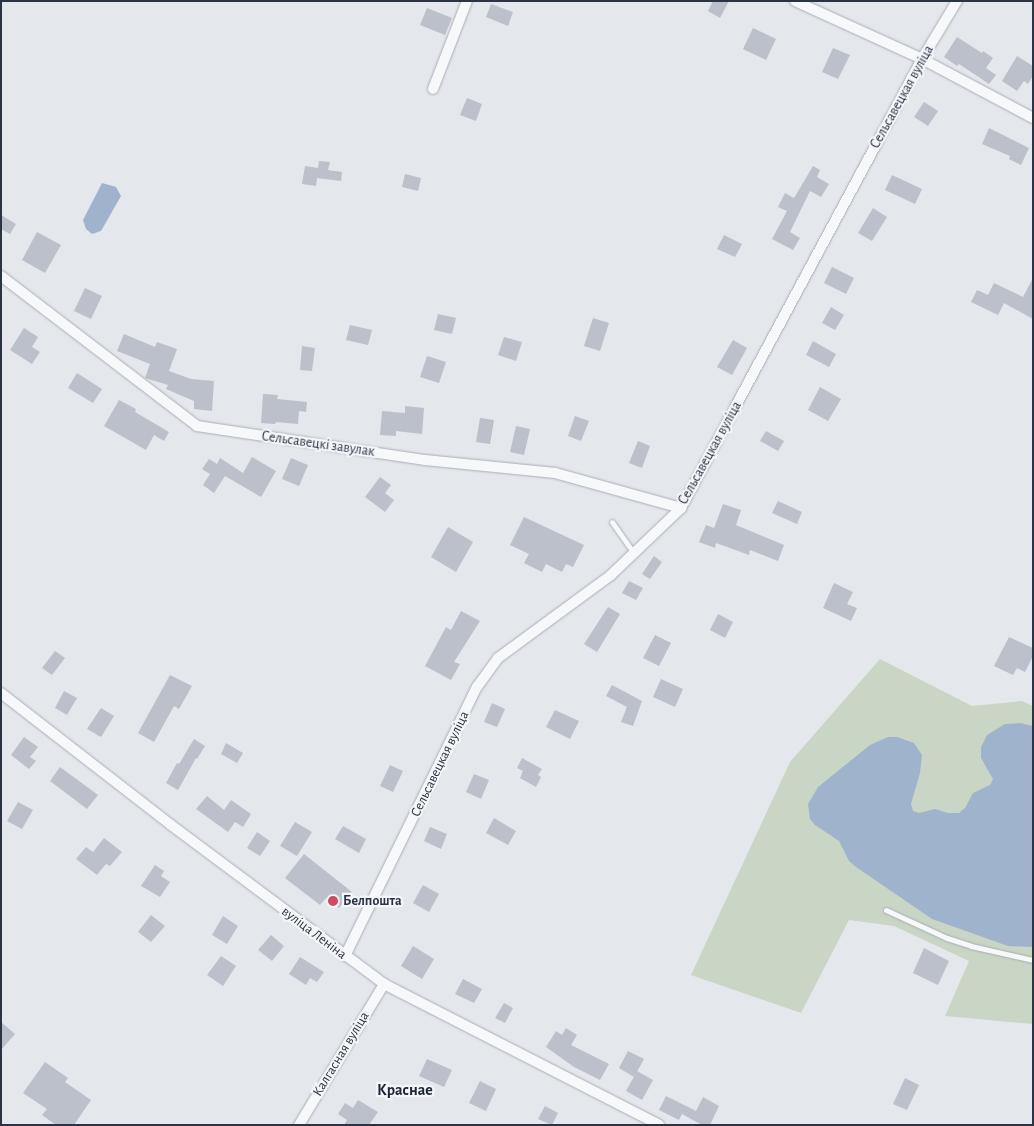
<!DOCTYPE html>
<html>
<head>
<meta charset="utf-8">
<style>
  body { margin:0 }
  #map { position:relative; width:1034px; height:1126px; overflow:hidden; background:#e4e7ec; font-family:"Alegreya Sans",sans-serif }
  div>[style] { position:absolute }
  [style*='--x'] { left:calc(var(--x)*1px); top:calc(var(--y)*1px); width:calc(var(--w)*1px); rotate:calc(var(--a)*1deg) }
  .green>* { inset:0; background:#c9d6c5 }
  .water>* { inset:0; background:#9fb4cc }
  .building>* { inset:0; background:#bbc0ca }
  .roads { filter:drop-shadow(0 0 1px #a9aeb7) drop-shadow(0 0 1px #a9aeb7) }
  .lane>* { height:5px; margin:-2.5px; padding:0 2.5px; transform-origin:2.5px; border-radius:2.5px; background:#f7f8fa }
  .street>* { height:10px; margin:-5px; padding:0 5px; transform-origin:5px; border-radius:5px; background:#f7f8fa }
  .dots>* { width:14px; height:14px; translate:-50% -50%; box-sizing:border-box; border:2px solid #f4f6f9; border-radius:50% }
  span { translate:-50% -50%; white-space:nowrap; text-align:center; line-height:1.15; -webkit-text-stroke:4.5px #f4f6f9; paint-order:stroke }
  .street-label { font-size:14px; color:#2b3445 }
  .poi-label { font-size:14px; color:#2b3445; font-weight:700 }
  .left { translate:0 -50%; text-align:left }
  .quarter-label { font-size:16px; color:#1d2536; font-weight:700 }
  .frame { position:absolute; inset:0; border:2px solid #2b3445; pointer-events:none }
</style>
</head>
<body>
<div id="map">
  <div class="green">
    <div style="clip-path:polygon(880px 659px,972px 706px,1022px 701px,1033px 706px,1033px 1024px,945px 1016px,969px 961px,894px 926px,849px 920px,801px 1013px,691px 975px,790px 762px)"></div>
  </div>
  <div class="water">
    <div style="clip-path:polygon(102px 183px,116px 187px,121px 196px,101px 231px,92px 234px,86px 229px,83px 220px)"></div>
    <div style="clip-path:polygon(1020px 723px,1033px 726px,1033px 947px,1008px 946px,932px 919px,856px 867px,849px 861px,839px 841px,815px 825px,810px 819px,808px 804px,818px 787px,870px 745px,888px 737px,897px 737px,914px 743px,922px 755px,920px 773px,911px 804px,913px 811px,919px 813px,935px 809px,948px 813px,959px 813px,965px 808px,973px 793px,990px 785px,993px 779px,981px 758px,981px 747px,987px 735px,1005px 724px)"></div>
  </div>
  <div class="building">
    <div style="clip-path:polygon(713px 1px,729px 1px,720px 18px,708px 11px)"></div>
    <div style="clip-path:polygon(491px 4px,513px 12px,508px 26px,486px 17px)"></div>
    <div style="clip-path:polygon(427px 8px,452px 18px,445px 35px,420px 25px)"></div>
    <div style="clip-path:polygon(753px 28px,776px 39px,766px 60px,743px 49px)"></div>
    <div style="clip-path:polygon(957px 37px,982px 53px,983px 51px,993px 58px,986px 68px,996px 75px,989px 84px,959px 64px,957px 66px,944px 57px)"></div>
    <div style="clip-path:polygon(833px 48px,850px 55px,838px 79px,822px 72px)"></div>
    <div style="clip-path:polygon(1017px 56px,1033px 66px,1033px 76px,1028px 84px,1024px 81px,1017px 91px,1002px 81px)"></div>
    <div style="clip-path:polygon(467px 98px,482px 104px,476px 121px,460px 115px)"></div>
    <div style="clip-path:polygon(924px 102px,938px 111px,928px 126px,914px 117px)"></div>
    <div style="clip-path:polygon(989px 128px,1029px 148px,1021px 165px,1009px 159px,1010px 156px,982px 144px)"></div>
    <div style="clip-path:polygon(319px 161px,330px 162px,328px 170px,342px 172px,341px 181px,317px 178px,316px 186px,302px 184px,305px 166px,318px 168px)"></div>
    <div style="clip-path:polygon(813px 166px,820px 170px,817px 177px,829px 184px,821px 197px,810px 191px,790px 232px,800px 238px,793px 250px,772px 239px,787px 211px,778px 207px,785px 193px,794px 198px)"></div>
    <div style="clip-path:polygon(405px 174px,421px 178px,418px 191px,402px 187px)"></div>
    <div style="clip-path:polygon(892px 175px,922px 189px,915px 204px,885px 190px)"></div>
    <div style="clip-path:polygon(873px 208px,887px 217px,872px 241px,858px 233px)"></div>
    <div style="clip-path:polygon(1px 215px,16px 224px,10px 234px,1px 229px)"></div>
    <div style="clip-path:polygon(37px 232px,61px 245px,45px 273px,22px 260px)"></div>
    <div style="clip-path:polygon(724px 235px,742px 244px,735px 257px,717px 249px)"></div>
    <div style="clip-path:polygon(832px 267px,854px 278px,846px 294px,824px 283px)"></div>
    <div style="clip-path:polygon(1033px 278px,1033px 319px,1004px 303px,998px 315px,971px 302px,977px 290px,988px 295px,994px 283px,1023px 297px)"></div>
    <div style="clip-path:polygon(85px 288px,102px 296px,91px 319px,74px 311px)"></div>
    <div style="clip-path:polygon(831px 307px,844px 315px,835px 330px,822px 323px)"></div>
    <div style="clip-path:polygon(438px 314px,456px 318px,452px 334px,434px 330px)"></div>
    <div style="clip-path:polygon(593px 318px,609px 323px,600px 351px,584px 346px)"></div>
    <div style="clip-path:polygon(350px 325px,372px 330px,368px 345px,346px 340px)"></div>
    <div style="clip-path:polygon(24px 328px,38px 337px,32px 347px,40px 352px,32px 364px,10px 350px)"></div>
    <div style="clip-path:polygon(124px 334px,155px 347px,157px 342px,177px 349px,169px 371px,191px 379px,214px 381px,212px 411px,194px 409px,194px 401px,166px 389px,168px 385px,145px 378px,150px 364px,117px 351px)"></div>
    <div style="clip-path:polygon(504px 337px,522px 342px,516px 361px,498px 355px)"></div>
    <div style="clip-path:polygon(733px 340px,747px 348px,732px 375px,717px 367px)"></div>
    <div style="clip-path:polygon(813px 341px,836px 354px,829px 367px,806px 355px)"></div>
    <div style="clip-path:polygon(302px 346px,315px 348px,312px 371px,300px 370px)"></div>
    <div style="clip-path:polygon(427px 356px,446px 362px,439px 383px,420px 377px)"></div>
    <div style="clip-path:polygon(77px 373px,102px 389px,93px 403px,68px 388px)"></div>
    <div style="clip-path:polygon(820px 387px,841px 399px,828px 421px,808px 410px)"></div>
    <div style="clip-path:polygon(263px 394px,278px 395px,277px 399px,307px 402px,306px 412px,299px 411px,298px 424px,276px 422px,275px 424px,261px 423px)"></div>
    <div style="clip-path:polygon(119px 400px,136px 409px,135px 412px,169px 432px,164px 441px,154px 435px,146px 450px,104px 426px)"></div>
    <div style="clip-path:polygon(405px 406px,424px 408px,422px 434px,396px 431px,396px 436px,380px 435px,382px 411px,405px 413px)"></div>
    <div style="clip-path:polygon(575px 416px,589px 421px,581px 441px,568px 436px)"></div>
    <div style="clip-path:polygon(480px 418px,494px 420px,490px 444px,476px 442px)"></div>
    <div style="clip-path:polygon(516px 426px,530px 429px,524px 455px,510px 452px)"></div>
    <div style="clip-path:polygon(766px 431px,784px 441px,778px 451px,760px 441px)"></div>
    <div style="clip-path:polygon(638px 441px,650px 446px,642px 468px,629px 463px)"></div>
    <div style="clip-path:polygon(252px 457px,276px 471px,261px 497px,225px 476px,214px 493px,203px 485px,210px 474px,202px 469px,209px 459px,217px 464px,220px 458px,243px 473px)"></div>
    <div style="clip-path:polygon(291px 458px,308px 465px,299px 486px,282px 479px)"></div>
    <div style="clip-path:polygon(380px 477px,391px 485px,385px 493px,394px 500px,385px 512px,365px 497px)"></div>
    <div style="clip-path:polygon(778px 501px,802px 512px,797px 524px,772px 513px)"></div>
    <div style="clip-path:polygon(723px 504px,741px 510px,736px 525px,784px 545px,778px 561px,750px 550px,749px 555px,716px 543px,715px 548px,699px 542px,706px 525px,714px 528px)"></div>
    <div style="clip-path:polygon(524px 517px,584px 545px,573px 567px,566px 564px,562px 572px,546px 564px,542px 572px,524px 563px,529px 554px,510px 545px)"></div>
    <div style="clip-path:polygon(448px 527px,473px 542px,456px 572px,431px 557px)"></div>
    <div style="clip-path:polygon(654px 556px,662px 562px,650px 579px,642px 574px)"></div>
    <div style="clip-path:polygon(629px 581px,643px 588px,636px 600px,622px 593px)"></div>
    <div style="clip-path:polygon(834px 583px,853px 592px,847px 604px,857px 608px,851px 621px,823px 608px)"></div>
    <div style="clip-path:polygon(608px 607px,620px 614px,597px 652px,584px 644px)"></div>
    <div style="clip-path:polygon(461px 611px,480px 621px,454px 662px,460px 664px,451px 680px,425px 666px,446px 627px,451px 630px)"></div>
    <div style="clip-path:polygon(718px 614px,733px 622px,725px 638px,710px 630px)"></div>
    <div style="clip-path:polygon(655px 635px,671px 643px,659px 666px,643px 658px)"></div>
    <div style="clip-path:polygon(1009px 637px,1033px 648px,1033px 656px,1025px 672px,1017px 668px,1013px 675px,994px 666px)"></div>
    <div style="clip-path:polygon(55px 651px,65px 658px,52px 675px,42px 668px)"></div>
    <div style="clip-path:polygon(170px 675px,192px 686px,179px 709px,174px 706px,154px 742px,138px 733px)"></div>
    <div style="clip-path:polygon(661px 679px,683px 689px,675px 707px,653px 697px)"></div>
    <div style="clip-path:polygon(612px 685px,642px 701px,633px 726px,621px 722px,627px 707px,606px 696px)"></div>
    <div style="clip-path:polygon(64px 691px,77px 698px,67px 715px,55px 708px)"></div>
    <div style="clip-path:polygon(492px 703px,505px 709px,497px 727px,484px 722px)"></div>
    <div style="clip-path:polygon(101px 708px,114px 716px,101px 737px,87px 729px)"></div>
    <div style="clip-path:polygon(555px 710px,579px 721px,570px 739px,546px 727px)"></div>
    <div style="clip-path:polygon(24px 737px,38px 747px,30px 757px,36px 761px,29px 769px,11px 755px)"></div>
    <div style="clip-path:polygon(194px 739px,205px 746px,197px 759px,196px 758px,178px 790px,166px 783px,177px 763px,179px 764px)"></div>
    <div style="clip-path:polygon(226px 743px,243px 753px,237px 763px,221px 754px)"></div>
    <div style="clip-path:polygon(522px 758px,542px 769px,538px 775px,541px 777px,536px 787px,520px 778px,523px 771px,517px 768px)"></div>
    <div style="clip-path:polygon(390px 765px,403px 771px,393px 792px,380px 786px)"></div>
    <div style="clip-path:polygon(60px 767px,98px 795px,87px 809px,50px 781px)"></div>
    <div style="clip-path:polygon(474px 774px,489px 780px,481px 799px,466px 792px)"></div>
    <div style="clip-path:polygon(207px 796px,224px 810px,231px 800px,251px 814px,243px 827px,235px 822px,228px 832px,196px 809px)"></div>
    <div style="clip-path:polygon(18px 802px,33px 810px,22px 829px,7px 821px)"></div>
    <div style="clip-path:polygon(494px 818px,516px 831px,508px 845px,486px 833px)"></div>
    <div style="clip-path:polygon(295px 822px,312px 832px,297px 856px,280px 846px)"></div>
    <div style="clip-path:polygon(343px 826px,366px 839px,359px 853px,335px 839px)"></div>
    <div style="clip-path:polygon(430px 827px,447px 834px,441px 849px,424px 841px)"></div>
    <div style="clip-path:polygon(257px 832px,270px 841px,260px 856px,247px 848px)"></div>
    <div style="clip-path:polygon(104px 838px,122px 852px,110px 866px,106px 864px,97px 875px,76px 859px,86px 847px,93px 852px)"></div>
    <div style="clip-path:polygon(304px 854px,352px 892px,339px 908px,326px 898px,320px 905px,285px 878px)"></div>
    <div style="clip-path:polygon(155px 865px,164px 871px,161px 876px,170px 882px,160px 897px,141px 886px)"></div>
    <div style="clip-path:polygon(423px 885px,439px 894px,429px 912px,413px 903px)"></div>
    <div style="clip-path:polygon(151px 915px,165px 926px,151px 942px,138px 932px)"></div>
    <div style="clip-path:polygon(223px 916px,238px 926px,227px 944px,212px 935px)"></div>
    <div style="clip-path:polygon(271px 935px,284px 946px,272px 961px,258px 950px)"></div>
    <div style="clip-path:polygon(413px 946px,434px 959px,422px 979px,401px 966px)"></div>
    <div style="clip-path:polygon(924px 948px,949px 961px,938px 985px,913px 973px)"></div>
    <div style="clip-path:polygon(221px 956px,236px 966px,223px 986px,207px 975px)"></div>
    <div style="clip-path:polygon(300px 957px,324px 972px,317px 982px,310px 978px,306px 985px,289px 974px)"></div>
    <div style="clip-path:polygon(463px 979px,482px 989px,474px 1003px,455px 994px)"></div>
    <div style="clip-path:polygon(504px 1003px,513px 1008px,505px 1023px,495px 1018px)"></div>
    <div style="clip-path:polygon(1px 1022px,15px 1034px,1px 1050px)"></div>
    <div style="clip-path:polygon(566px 1028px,577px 1035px,571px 1045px,609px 1064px,600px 1080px,574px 1067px,546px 1047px,556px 1031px,562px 1035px)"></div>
    <div style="clip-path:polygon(628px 1051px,644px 1059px,634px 1077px,619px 1068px)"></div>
    <div style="clip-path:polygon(427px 1059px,452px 1070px,444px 1087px,419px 1076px)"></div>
    <div style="clip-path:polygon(45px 1062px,68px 1078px,65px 1082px,91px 1100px,74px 1125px,56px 1125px,42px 1115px,47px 1109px,23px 1093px)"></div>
    <div style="clip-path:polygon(637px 1071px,653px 1080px,642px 1100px,626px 1091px)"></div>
    <div style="clip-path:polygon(905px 1078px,919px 1085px,907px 1110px,893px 1104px)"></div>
    <div style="clip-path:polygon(480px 1081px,496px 1089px,486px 1111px,469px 1103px)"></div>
    <div style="clip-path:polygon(666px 1096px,696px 1111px,703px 1097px,719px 1106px,710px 1125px,702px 1125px,682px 1114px,679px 1120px,659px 1110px)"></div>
    <div style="clip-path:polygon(358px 1100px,378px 1112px,369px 1125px,344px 1125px,347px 1120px,338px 1114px,345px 1103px,353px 1108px)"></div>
    <div style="clip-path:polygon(545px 1106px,558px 1113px,552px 1125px,538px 1119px)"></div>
  </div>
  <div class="roads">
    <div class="lane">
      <div style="--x:612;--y:522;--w:38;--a:55"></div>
      <div style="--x:886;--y:910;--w:67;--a:24.7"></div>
      <div style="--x:947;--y:938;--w:25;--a:18"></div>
      <div style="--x:971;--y:946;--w:64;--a:12.7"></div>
    </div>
    <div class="street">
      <div style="--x:795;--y:1;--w:140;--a:24.5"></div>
      <div style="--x:922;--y:59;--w:126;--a:28"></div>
      <div style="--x:433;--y:89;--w:94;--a:-68.9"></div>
      <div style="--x:1;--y:276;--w:247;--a:37.4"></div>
      <div style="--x:197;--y:426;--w:231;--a:8.5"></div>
      <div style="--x:425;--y:460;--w:131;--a:5.7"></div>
      <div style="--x:555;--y:473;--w:131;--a:15.5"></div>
      <div style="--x:1;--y:693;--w:215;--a:37.8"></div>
      <div style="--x:171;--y:825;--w:266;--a:36.7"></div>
      <div style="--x:384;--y:984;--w:309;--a:27.1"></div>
      <div style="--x:345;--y:956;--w:300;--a:-63.9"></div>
      <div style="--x:477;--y:687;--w:36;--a:-54"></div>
      <div style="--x:498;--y:658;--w:140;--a:-36.3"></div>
      <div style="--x:611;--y:575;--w:97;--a:-43.7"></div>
      <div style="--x:681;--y:508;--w:510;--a:-61.78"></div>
      <div style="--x:922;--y:59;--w:68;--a:-58.9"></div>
      <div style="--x:299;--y:1125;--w:165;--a:-58.9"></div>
    </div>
  </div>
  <div class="dots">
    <div style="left:333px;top:901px;background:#d1495b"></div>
  </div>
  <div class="street-label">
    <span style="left:902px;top:97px;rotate:-61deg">Сельсавецкая вуліца</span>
    <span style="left:318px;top:444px;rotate:8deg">Сельсавецкі завулак</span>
    <span style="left:710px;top:453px;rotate:-61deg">Сельсавецкая вуліца</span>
    <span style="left:440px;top:764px;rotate:-64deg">Сельсавецкая вуліца</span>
    <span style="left:314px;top:933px;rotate:37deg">вуліца Леніна</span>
    <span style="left:341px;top:1054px;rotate:-59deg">Калгасная вуліца</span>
  </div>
  <div class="poi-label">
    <span class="left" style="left:343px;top:901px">Белпошта</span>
  </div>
  <div class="quarter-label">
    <span style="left:405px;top:1090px">Краснае</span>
  </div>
  <div class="frame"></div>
</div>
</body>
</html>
